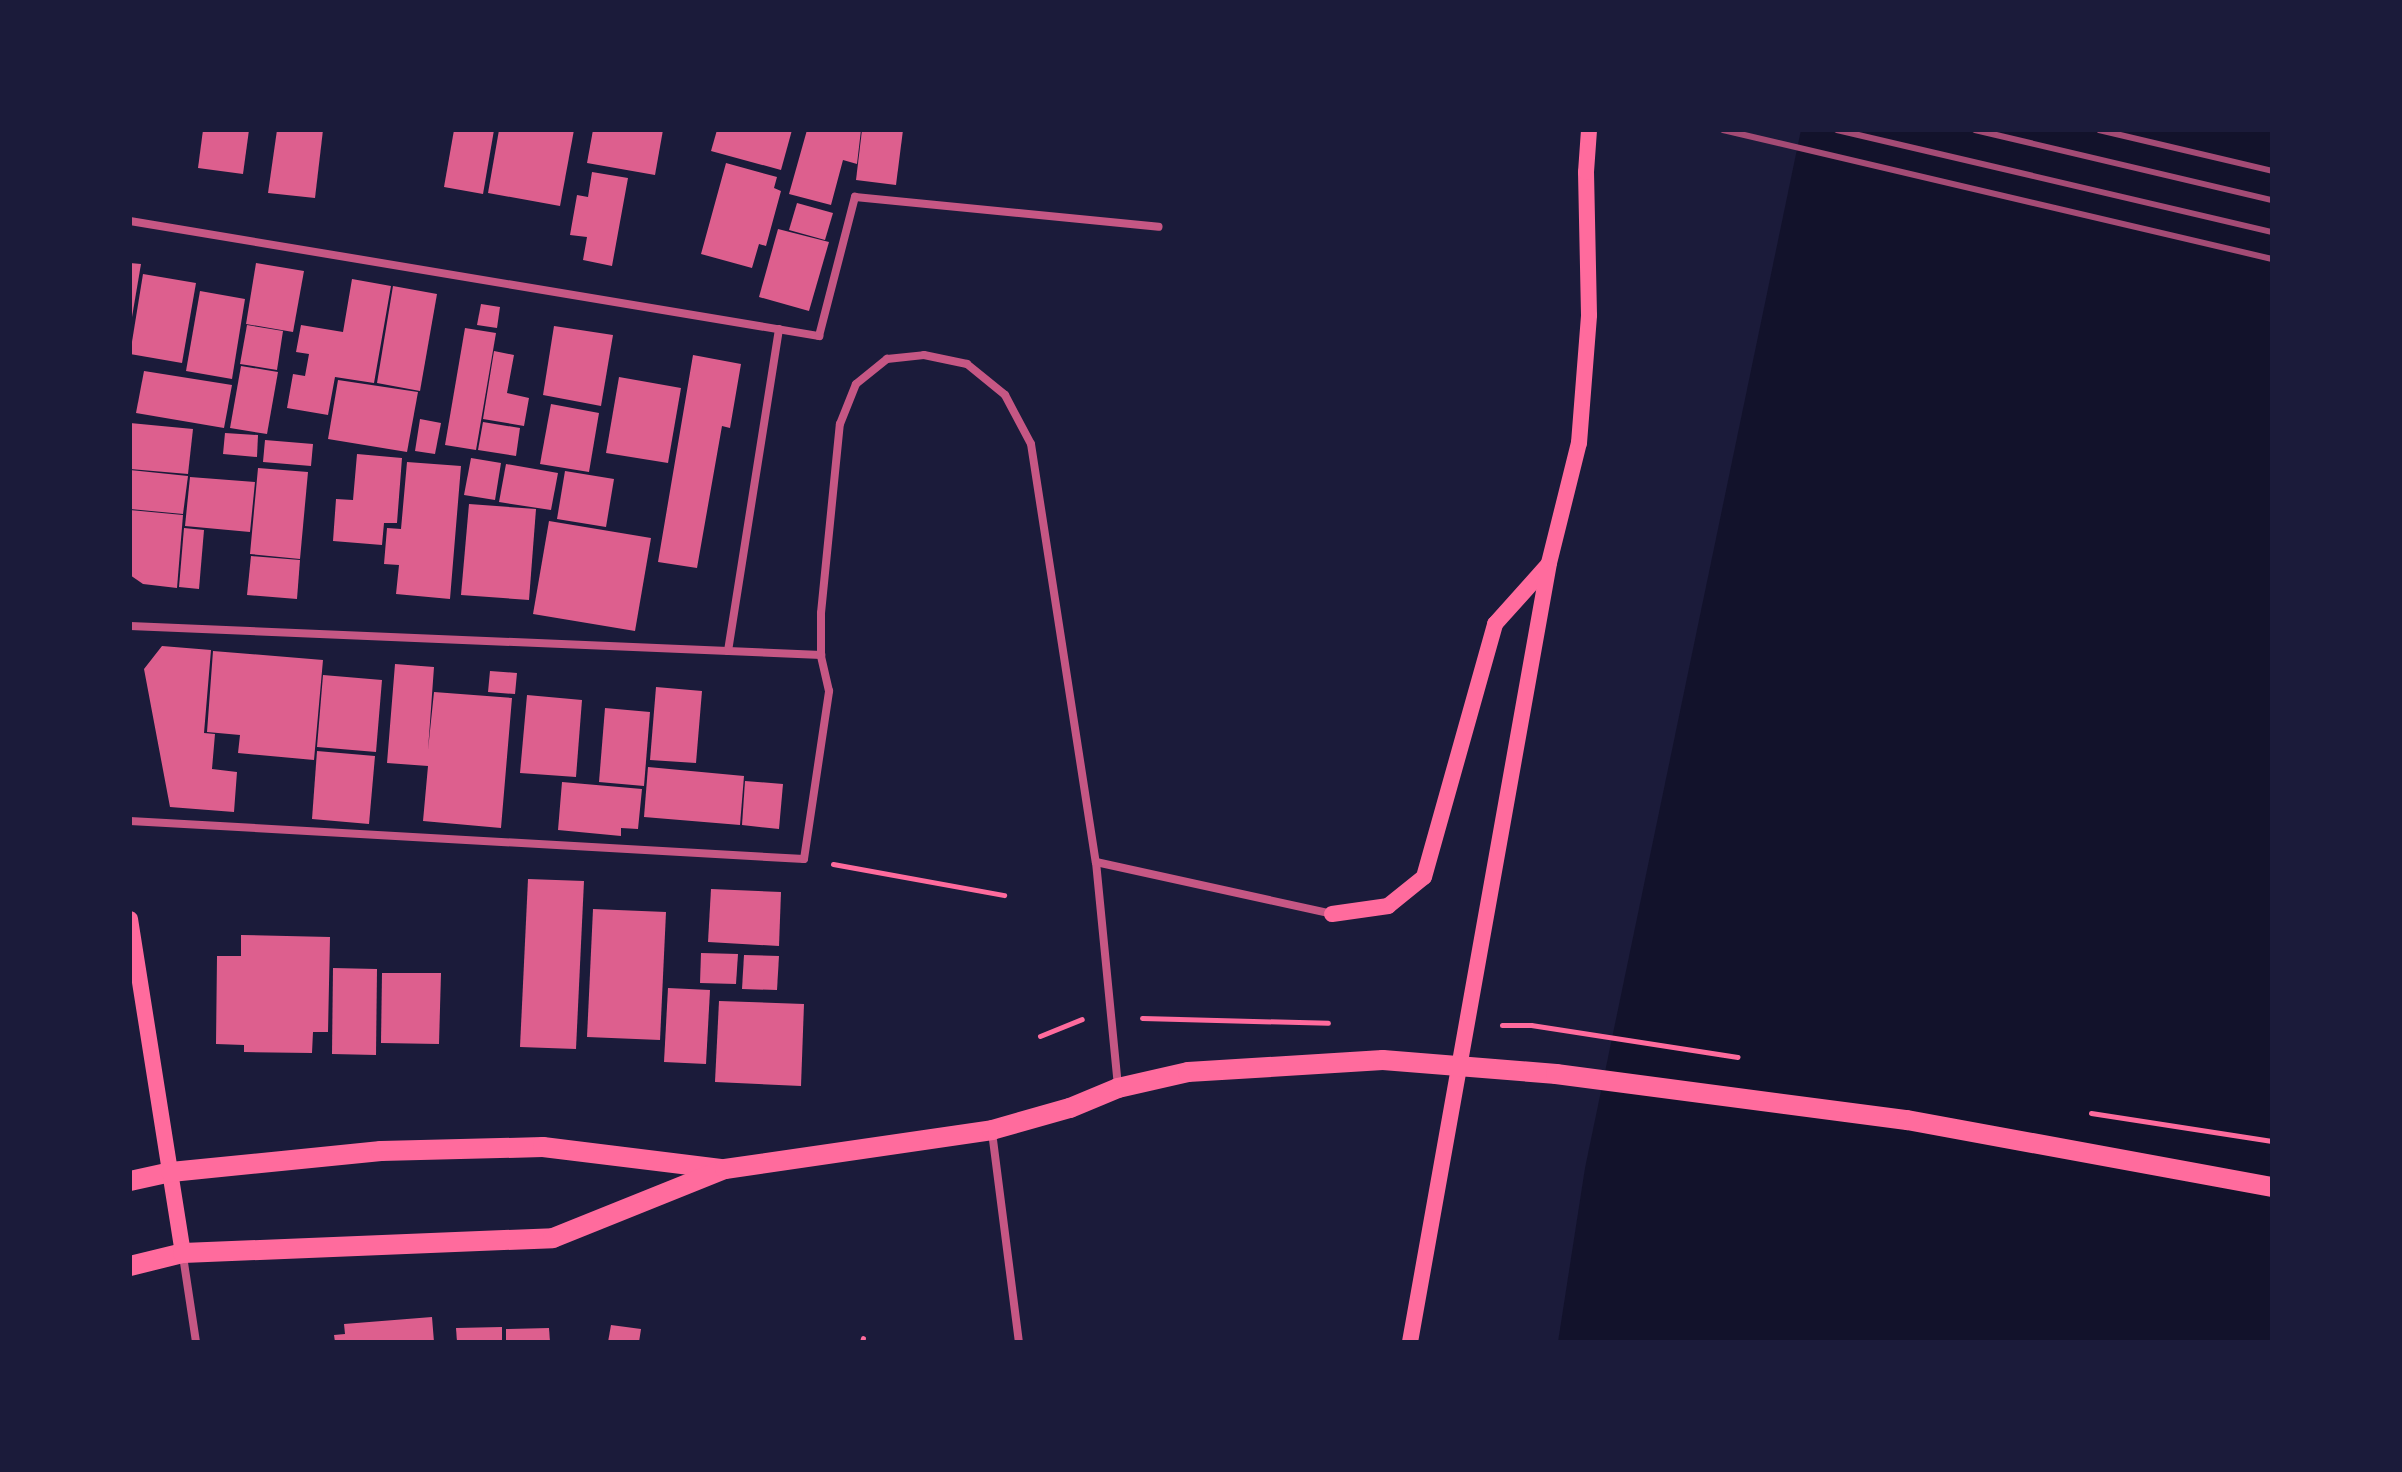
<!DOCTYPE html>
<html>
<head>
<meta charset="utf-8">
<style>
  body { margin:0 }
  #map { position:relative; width:2402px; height:1472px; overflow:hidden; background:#1b1b3a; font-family:Signika,sans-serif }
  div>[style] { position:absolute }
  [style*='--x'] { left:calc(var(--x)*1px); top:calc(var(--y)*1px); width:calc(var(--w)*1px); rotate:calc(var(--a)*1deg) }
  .water>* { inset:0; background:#12122b }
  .building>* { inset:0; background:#dd5f8e }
  .path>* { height:5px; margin:-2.5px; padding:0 2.5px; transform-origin:2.5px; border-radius:2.5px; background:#ff6b9d }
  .minor>* { height:8px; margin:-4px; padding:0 4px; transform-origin:4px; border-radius:4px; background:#c65784 }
  .secondary>* { height:16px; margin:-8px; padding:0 8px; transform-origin:8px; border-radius:8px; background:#ff6b9d }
  .primary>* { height:20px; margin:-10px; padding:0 10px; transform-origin:10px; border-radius:10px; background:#ff6b9d }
  .rail>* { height:6px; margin:-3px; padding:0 3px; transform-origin:3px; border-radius:3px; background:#a44b75 }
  span { translate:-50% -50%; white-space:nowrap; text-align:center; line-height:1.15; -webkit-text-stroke:6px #1b1b3a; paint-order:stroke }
  .frame { position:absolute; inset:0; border:132px solid #1b1b3a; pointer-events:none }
</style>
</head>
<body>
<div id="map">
  <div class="water">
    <div style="clip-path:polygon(1801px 130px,2272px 130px,2272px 1342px,1558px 1342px,1585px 1168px)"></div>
  </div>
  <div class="building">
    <div style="clip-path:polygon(203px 130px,249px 130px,243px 174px,198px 168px)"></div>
    <div style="clip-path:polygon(277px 130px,323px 130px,315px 198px,268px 193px)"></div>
    <div style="clip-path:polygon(454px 130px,494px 130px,483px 194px,444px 187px)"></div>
    <div style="clip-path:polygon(499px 130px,574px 130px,560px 206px,488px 193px)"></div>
    <div style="clip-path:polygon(593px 130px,663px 130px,655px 175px,587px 163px)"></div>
    <div style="clip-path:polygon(717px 130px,792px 130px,781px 170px,711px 151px)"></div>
    <div style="clip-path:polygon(807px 130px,861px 130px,857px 164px,843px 160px,831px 205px,789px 194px)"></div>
    <div style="clip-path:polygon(862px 130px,903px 130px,896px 185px,856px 180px)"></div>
    <div style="clip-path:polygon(726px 163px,777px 177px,774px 188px,781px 191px,766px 246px,759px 244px,752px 268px,701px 254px)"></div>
    <div style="clip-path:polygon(592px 172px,628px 178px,612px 266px,583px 260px,587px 237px,570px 235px,577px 195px,588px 197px)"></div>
    <div style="clip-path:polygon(797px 203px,833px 213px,825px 240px,789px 230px)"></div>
    <div style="clip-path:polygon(778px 229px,829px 242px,809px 311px,759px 297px)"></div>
    <div style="clip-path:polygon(130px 263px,141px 264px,132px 317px,130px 317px)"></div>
    <div style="clip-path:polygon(256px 263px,304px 271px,293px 332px,246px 324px)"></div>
    <div style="clip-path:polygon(143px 274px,196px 283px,182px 363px,130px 354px)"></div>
    <div style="clip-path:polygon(352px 279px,391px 286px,374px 383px,335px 377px,328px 415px,287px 408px,293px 374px,305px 376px,309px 354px,296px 352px,301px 325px,343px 332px)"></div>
    <div style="clip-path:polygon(393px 286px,437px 294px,420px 391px,377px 383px)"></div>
    <div style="clip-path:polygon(200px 291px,245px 299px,232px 379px,186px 371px)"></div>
    <div style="clip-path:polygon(481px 304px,500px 307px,497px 328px,477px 325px)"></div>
    <div style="clip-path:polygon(247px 325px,283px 331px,277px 370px,240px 364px)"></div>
    <div style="clip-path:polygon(554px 326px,613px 335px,601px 406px,543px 395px)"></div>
    <div style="clip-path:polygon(465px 328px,496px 333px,476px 450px,445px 445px)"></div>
    <div style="clip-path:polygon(494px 351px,514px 355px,507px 393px,529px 398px,524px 426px,483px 419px)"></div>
    <div style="clip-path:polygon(693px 355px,741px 364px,730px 428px,722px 426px,697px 568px,658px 562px)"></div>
    <div style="clip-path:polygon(241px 366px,278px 372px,267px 434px,230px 428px)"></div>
    <div style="clip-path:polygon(144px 371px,232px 385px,224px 428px,136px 413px)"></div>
    <div style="clip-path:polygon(619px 377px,681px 388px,668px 463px,606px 453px)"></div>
    <div style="clip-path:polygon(338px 380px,418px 392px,407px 452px,328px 439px)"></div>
    <div style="clip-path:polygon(551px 404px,599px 413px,589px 472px,540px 464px)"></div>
    <div style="clip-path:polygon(420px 419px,441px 423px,435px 454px,415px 451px)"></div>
    <div style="clip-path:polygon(483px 422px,520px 428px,516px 456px,478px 450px)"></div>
    <div style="clip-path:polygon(130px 423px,193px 429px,188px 474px,130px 469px)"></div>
    <div style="clip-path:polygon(225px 433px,258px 435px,257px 457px,223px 454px)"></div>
    <div style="clip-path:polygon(265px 440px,313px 444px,311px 466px,263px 462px)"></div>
    <div style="clip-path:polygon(357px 454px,402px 458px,397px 523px,384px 523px,382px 545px,333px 541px,336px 499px,353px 500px)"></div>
    <div style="clip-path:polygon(471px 458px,501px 463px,495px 500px,464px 495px)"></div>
    <div style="clip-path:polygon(407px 462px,461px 466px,450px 599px,396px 594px,399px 565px,384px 564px,387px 528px,401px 529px)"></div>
    <div style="clip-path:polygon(506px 464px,558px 473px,551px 510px,499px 502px)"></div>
    <div style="clip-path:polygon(258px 468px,308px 472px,300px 559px,250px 554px)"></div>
    <div style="clip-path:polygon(130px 470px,188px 476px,183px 514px,130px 509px)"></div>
    <div style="clip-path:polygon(565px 471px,614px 479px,606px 527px,557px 519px)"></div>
    <div style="clip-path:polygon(190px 477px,255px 482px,250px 532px,185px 526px)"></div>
    <div style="clip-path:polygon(469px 504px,536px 509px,529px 600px,461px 595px)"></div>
    <div style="clip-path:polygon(130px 510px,183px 515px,177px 588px,143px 584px,130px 575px)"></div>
    <div style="clip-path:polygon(549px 521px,651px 538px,635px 631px,533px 614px)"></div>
    <div style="clip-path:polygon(184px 528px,204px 530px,199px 589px,179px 587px)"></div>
    <div style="clip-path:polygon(251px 556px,300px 560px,297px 599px,247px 595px)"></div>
    <div style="clip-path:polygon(162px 646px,211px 650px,204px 733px,215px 734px,212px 769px,237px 772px,234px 812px,170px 807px,144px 669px)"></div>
    <div style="clip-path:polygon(213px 651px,323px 660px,314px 760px,238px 753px,240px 735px,207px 732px)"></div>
    <div style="clip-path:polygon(395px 664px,434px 667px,428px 750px,434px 692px,512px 698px,501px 828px,423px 821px,428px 766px,387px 763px)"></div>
    <div style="clip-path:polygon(490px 671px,517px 673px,515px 694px,488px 692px)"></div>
    <div style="clip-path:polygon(323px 675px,382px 680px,376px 752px,317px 747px)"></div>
    <div style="clip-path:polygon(656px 687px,702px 691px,696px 763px,650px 760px)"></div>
    <div style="clip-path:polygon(527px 695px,582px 700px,576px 777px,520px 773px)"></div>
    <div style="clip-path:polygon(605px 708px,650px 712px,644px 786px,599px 782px)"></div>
    <div style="clip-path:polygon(317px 751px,375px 756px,369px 824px,312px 819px)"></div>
    <div style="clip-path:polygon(648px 767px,744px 776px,740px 825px,644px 817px)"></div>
    <div style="clip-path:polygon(745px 781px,783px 784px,779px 829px,742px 825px)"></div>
    <div style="clip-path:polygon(562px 782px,642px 789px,638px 829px,621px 828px,621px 836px,558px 830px)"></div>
    <div style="clip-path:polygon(528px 879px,584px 881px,576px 1049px,520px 1047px)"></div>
    <div style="clip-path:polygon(711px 889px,781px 892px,779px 946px,708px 942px)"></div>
    <div style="clip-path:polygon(593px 909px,666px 912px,660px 1040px,587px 1037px)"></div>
    <div style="clip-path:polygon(241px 935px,330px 937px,328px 1032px,313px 1032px,312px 1053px,244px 1052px,244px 1045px,216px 1044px,217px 956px,241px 956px)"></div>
    <div style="clip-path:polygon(701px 953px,738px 954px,736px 984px,700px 983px)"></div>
    <div style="clip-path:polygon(744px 955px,779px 956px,777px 990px,742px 989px)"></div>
    <div style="clip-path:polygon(333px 968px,377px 969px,376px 1055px,332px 1054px)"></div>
    <div style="clip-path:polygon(382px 973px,441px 973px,439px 1044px,381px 1043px)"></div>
    <div style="clip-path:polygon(668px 988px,710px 990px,706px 1064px,664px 1062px)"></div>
    <div style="clip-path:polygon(719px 1001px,804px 1004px,801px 1086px,715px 1082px)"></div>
    <div style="clip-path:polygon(432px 1317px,434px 1342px,335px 1342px,334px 1335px,345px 1334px,344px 1324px)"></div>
    <div style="clip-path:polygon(611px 1325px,641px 1329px,639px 1342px,608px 1342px)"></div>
    <div style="clip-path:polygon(502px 1327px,502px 1342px,457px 1342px,456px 1328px)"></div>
    <div style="clip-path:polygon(549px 1328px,550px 1342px,506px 1342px,506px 1329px)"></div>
  </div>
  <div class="path">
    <div style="--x:833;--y:864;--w:174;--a:10.3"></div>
    <div style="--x:1142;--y:1018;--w:186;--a:1.5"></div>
    <div style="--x:1502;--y:1025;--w:29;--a:0"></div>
    <div style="--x:1531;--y:1025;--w:209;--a:8.8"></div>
    <div style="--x:1040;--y:1036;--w:45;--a:-22"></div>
    <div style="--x:2091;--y:1113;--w:183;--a:8.8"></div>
    <div style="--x:862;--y:1342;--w:4;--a:-76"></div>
  </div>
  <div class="minor">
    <div style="--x:130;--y:221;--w:699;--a:9.48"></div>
    <div style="--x:819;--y:336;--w:144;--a:-75.5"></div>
    <div style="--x:855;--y:197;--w:305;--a:5.6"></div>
    <div style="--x:130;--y:626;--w:692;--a:2.4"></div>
    <div style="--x:728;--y:651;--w:326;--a:-81"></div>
    <div style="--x:130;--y:821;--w:675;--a:3.23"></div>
    <div style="--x:804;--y:859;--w:170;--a:-81.5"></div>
    <div style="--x:829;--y:691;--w:37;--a:-103"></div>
    <div style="--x:821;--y:655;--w:42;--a:-90"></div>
    <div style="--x:821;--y:613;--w:190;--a:-84.3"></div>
    <div style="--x:840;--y:424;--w:43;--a:-68.2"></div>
    <div style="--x:856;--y:384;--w:40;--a:-39"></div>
    <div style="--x:887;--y:359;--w:37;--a:-6"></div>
    <div style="--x:924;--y:355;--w:44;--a:11.8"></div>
    <div style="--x:967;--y:364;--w:49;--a:39.2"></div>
    <div style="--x:1005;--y:395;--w:55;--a:62"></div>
    <div style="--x:1031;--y:444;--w:423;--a:81.2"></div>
    <div style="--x:1096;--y:862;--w:226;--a:84.4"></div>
    <div style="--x:1096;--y:862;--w:242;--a:12.4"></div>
    <div style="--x:992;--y:1132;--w:212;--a:82.7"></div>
    <div style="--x:183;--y:1256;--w:87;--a:81.4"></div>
  </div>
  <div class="secondary">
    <div style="--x:1332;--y:914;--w:57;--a:-8.1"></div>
    <div style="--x:1388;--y:906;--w:46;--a:-38.9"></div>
    <div style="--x:1424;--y:877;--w:263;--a:-74.3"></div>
    <div style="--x:1495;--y:624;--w:79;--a:-48.1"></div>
    <div style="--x:130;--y:919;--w:338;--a:81"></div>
    <div style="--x:1410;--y:1342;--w:791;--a:-79.88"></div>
    <div style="--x:1549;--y:563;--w:124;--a:-76"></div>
    <div style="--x:1579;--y:443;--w:128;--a:-85.5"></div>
    <div style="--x:1589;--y:315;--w:143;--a:-91.2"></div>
    <div style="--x:1586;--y:172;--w:42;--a:-85.9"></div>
  </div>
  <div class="primary">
    <div style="--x:130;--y:1181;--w:42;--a:-12.4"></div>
    <div style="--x:171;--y:1172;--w:211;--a:-5.7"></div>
    <div style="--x:381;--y:1151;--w:162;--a:-1.4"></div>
    <div style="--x:543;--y:1147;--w:179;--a:7"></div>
    <div style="--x:130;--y:1266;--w:55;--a:-13.8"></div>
    <div style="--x:183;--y:1253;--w:370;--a:-2.3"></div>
    <div style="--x:553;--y:1238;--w:185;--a:-21.9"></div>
    <div style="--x:725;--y:1169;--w:270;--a:-8.3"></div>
    <div style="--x:992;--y:1130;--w:81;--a:-15.8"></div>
    <div style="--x:1070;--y:1108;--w:52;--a:-22.6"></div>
    <div style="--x:1118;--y:1088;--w:72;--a:-12.9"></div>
    <div style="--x:1188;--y:1072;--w:195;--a:-3.5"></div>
    <div style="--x:1383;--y:1060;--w:174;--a:4.6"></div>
    <div style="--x:1556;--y:1074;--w:354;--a:7.5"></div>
    <div style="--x:1907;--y:1120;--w:371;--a:10.4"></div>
  </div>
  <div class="rail">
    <div style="--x:1723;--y:130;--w:564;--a:13.22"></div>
    <div style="--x:1837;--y:130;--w:447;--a:13.2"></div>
    <div style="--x:1975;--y:130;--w:305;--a:13.3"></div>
    <div style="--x:2099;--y:130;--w:178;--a:13.3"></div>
  </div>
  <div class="frame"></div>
</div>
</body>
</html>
